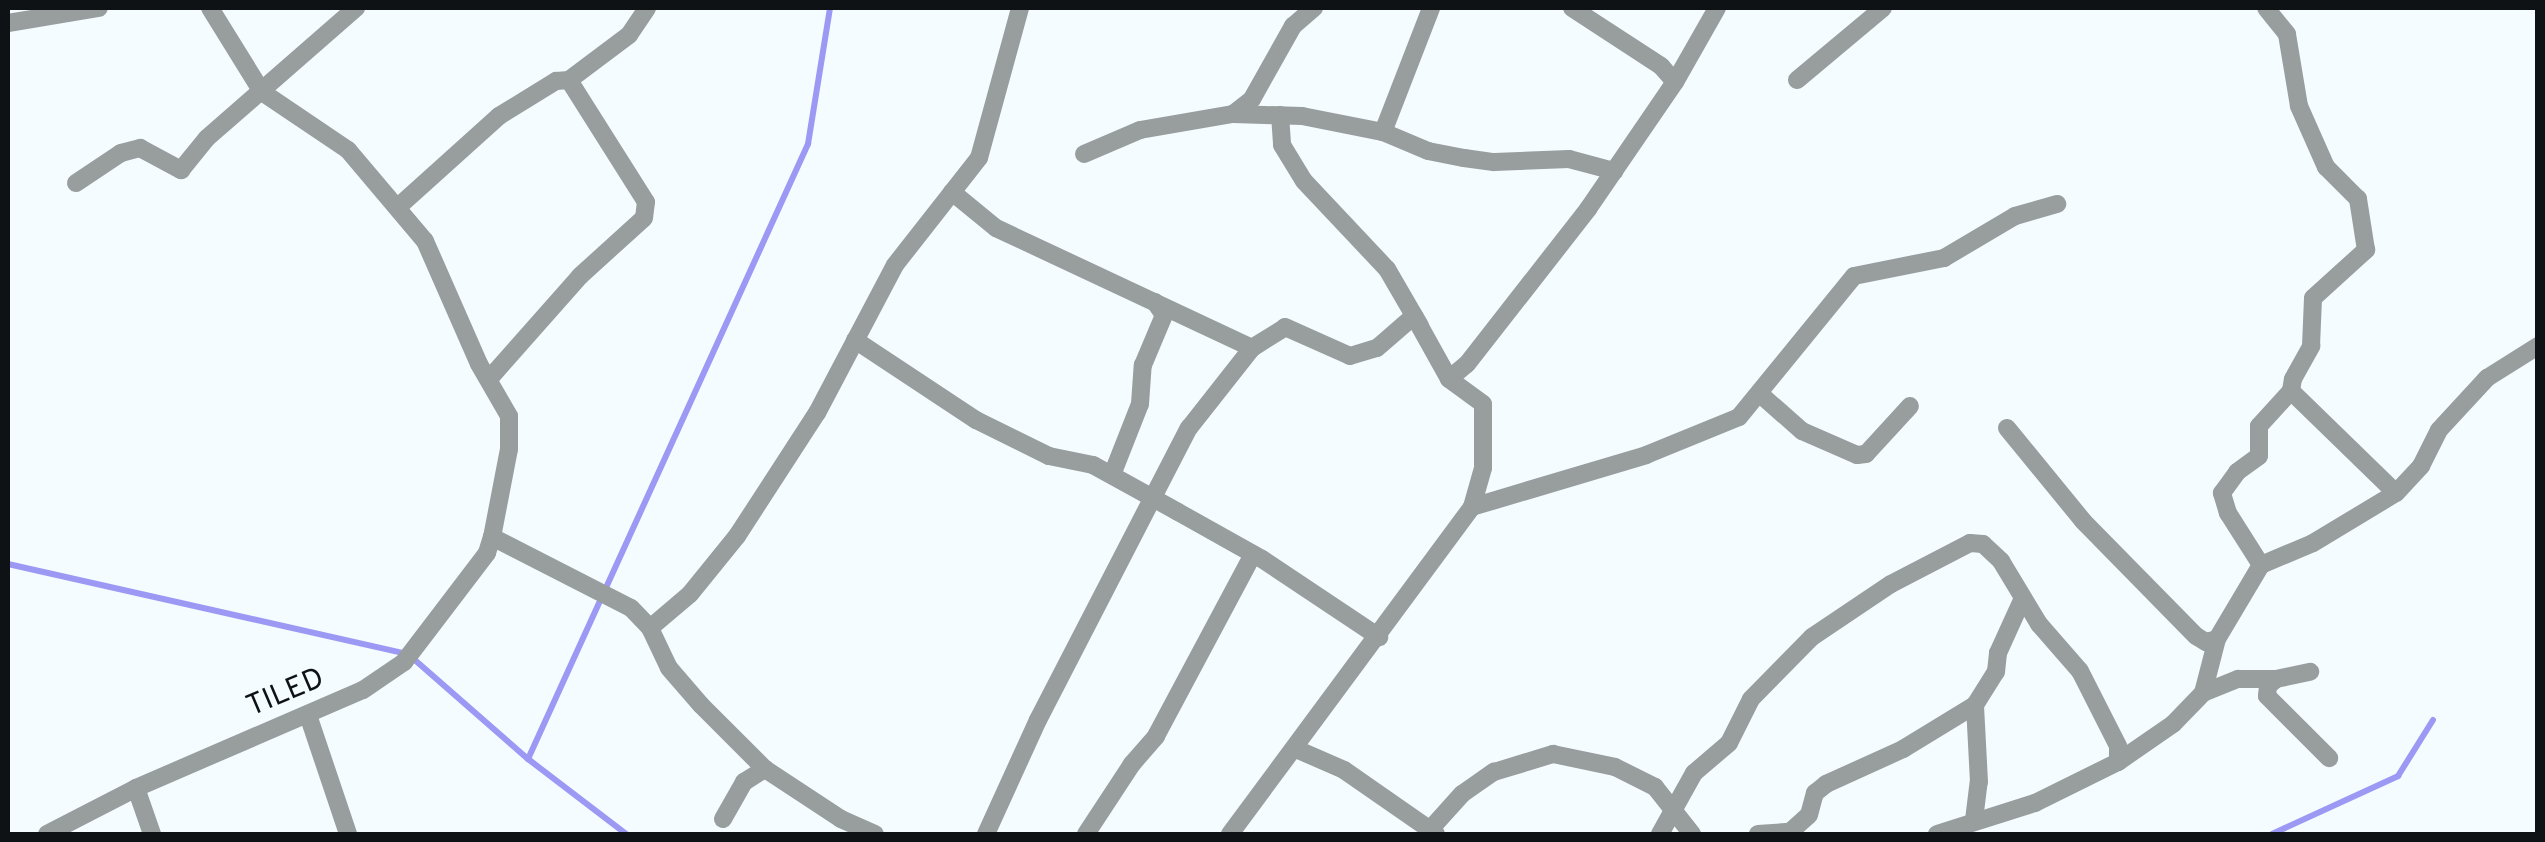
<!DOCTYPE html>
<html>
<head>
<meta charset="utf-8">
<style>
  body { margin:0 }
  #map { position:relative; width:2545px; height:842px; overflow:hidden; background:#f4fcff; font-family:Overpass,sans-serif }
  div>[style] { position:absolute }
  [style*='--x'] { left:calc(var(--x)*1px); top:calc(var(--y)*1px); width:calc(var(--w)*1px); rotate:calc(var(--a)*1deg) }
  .stream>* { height:6px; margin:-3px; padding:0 3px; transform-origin:3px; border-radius:3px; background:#9b99f4 }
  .street>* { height:18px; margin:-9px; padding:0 9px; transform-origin:9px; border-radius:9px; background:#989e9e }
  span { translate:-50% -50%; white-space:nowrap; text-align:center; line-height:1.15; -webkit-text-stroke:8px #f4fcff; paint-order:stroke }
  .street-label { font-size:30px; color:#0e1214 }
  .frame { position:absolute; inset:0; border:10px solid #0e1214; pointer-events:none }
</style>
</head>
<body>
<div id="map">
  <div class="stream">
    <div style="--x:8;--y:564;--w:410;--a:12.7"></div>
    <div style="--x:408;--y:654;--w:159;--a:41.2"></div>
    <div style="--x:528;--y:759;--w:123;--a:37.4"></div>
    <div style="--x:528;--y:759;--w:676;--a:-65.52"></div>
    <div style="--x:808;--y:144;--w:138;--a:-80.8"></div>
    <div style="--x:2272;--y:834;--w:139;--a:-24.7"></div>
    <div style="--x:2398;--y:776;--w:66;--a:-58"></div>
  </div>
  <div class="street">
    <div style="--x:210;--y:8;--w:99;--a:58.2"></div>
    <div style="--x:262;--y:92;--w:104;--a:34"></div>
    <div style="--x:348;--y:150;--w:119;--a:49.8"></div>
    <div style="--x:425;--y:241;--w:134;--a:66.3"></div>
    <div style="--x:479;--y:364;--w:60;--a:60"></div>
    <div style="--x:509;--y:416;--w:33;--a:90"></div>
    <div style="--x:509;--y:449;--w:90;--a:100.9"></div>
    <div style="--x:492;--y:537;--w:156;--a:27.1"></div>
    <div style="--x:631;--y:608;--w:28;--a:46"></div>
    <div style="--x:650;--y:628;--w:44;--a:64.6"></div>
    <div style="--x:669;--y:668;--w:49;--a:49.1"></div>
    <div style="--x:701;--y:705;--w:91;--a:45"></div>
    <div style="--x:765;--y:769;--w:91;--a:33.3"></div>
    <div style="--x:841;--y:819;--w:37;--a:24"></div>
    <div style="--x:1572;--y:8;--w:106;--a:33.1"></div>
    <div style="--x:1661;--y:66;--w:21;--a:49"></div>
    <div style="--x:8;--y:23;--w:92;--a:-9.4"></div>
    <div style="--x:1797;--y:80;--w:112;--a:-39.9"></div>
    <div style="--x:1233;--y:114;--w:69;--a:1.7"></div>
    <div style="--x:1302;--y:116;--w:83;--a:11.2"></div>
    <div style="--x:1383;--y:132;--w:49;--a:22.9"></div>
    <div style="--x:1428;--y:151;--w:37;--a:11"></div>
    <div style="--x:1464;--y:158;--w:30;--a:8"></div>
    <div style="--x:1494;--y:162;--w:75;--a:-2.3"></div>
    <div style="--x:1569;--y:159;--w:47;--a:14.9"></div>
    <div style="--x:1280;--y:115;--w:30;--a:86"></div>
    <div style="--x:1282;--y:145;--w:42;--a:58.6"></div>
    <div style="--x:1304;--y:181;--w:121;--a:46.7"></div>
    <div style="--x:1387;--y:269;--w:66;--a:59.9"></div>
    <div style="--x:1383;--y:132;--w:133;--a:-68.8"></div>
    <div style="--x:1084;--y:154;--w:61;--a:-23.2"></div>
    <div style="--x:1140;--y:130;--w:94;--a:-9.8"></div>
    <div style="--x:1233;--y:114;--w:24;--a:-38"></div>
    <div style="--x:1252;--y:99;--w:84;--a:-60.7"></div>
    <div style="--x:1293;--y:26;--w:28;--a:-41"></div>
    <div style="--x:76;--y:183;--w:54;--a:-33.7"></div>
    <div style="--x:121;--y:153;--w:20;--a:-15"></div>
    <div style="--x:140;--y:148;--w:47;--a:28.2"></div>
    <div style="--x:181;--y:170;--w:41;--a:-50.9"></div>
    <div style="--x:207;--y:138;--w:198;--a:-41.1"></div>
    <div style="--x:952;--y:192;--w:57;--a:39.3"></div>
    <div style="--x:996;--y:228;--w:283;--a:25.1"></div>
    <div style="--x:1252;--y:348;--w:39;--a:-32"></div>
    <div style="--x:1285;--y:327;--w:71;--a:24"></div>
    <div style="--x:1350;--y:356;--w:28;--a:-17"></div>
    <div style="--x:1377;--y:348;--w:49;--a:-40.9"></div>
    <div style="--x:1414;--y:316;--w:72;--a:60.9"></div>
    <div style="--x:1449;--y:379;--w:42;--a:36.3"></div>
    <div style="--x:1483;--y:404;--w:64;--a:90"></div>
    <div style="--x:1483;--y:468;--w:41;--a:105.8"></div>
    <div style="--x:1472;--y:507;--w:407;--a:126.5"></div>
    <div style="--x:398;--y:207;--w:136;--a:-42"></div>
    <div style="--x:499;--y:116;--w:67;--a:-31.6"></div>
    <div style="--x:556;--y:81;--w:13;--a:-4"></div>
    <div style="--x:569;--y:80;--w:75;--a:-36.9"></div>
    <div style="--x:629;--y:35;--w:32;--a:-56"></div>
    <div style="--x:855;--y:340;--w:145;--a:33.5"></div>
    <div style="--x:976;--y:420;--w:81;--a:26.3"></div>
    <div style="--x:1049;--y:456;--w:45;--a:11.6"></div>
    <div style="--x:1093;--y:465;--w:97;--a:28.9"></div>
    <div style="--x:1178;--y:512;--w:96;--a:29.2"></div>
    <div style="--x:1262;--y:559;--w:141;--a:33.7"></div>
    <div style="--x:489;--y:379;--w:137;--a:-48.5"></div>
    <div style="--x:580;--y:276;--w:86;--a:-42.2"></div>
    <div style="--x:644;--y:218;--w:16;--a:-83"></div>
    <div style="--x:646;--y:202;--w:144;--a:-122.3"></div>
    <div style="--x:1449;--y:379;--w:23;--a:-40"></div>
    <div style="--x:1467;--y:364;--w:197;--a:-52"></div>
    <div style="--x:1588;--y:209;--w:154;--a:-55.6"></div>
    <div style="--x:1675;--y:82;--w:85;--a:-60.4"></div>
    <div style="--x:2291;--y:391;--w:146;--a:44.2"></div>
    <div style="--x:1760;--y:394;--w:56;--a:41.4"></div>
    <div style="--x:1802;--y:431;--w:60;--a:23.6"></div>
    <div style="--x:1857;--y:455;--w:9;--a:-6"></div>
    <div style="--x:1866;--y:454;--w:65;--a:-47.5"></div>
    <div style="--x:2007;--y:428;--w:120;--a:50.7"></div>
    <div style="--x:2083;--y:521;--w:161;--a:45.5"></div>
    <div style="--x:2196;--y:636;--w:12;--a:31"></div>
    <div style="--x:2206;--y:642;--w:11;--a:-15"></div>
    <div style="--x:1112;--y:475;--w:76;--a:-68.5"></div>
    <div style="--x:1140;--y:404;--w:39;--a:-86"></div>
    <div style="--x:1143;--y:365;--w:54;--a:-67.2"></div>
    <div style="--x:1164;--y:315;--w:16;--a:-125"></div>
    <div style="--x:1472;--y:507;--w:182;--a:-16.6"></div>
    <div style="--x:1646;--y:455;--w:100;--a:-22.2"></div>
    <div style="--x:1739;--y:417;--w:182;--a:-50.8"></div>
    <div style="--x:1854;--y:276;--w:92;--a:-11.3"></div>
    <div style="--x:1944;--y:258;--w:82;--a:-30.6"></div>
    <div style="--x:2015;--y:216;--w:44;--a:-15.9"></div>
    <div style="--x:2261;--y:565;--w:62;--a:-122.4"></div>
    <div style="--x:2228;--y:513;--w:21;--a:-107"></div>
    <div style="--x:2222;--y:493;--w:26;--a:-54"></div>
    <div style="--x:2237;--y:472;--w:27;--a:-36"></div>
    <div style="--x:2259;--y:456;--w:30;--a:-90"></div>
    <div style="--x:2259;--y:426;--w:47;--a:-47.6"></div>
    <div style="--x:2291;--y:391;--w:12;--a:-81"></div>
    <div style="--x:2293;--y:379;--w:38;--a:-61"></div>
    <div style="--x:2311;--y:346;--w:48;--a:-87.6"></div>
    <div style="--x:2313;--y:298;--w:72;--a:-42.2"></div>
    <div style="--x:2366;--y:250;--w:52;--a:-98.9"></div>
    <div style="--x:2358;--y:199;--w:45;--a:-135"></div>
    <div style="--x:2326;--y:167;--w:67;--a:-113.9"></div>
    <div style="--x:2299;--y:106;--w:73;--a:-99.5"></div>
    <div style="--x:2287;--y:34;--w:33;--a:-129"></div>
    <div style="--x:650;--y:628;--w:52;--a:-40.4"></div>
    <div style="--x:690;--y:594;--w:75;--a:-51"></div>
    <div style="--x:737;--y:536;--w:147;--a:-57"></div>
    <div style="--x:817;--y:413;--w:167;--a:-62.2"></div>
    <div style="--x:895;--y:265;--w:136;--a:-51.9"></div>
    <div style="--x:979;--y:158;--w:156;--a:-74.7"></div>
    <div style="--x:2276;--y:679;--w:11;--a:139"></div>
    <div style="--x:2268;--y:686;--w:10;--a:96"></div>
    <div style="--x:2267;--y:696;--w:88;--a:45"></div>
    <div style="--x:2203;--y:693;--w:56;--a:-75.5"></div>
    <div style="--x:2217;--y:639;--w:86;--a:-59.3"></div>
    <div style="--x:2261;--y:565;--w:56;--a:-22.9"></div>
    <div style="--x:2313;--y:543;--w:97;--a:-31.1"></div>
    <div style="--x:2396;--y:493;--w:37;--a:-47"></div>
    <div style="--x:2421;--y:466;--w:40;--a:-63.4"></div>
    <div style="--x:2439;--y:430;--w:71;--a:-47.3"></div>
    <div style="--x:2487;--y:378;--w:60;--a:-32.1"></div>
    <div style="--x:308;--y:715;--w:126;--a:71.4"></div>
    <div style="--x:1296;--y:749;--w:52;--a:23.6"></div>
    <div style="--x:1344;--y:770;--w:112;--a:34.8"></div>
    <div style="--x:136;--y:788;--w:49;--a:70.8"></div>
    <div style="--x:723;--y:819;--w:43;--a:-60.4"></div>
    <div style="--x:744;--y:782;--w:25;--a:-32"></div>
    <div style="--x:1974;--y:820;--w:38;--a:-83"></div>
    <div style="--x:1979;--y:782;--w:77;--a:-93"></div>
    <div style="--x:1975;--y:705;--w:39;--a:-58"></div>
    <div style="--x:1996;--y:672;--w:19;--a:-84"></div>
    <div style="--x:1998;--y:653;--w:60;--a:-65.6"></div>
    <div style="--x:47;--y:834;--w:100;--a:-27.3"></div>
    <div style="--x:136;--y:788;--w:247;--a:-23.4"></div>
    <div style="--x:363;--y:690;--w:50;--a:-34.3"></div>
    <div style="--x:404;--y:662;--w:137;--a:-52.7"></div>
    <div style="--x:487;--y:553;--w:17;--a:-73"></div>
    <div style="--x:986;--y:834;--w:125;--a:-65.5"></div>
    <div style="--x:1038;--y:720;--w:329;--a:-62.7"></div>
    <div style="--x:1189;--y:428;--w:102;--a:-51.8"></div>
    <div style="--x:1086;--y:834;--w:84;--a:-56.7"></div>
    <div style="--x:1132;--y:764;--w:37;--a:-49"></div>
    <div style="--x:1156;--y:736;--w:206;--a:-61.9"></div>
    <div style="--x:1426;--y:834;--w:54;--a:-48"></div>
    <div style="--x:1462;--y:794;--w:39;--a:-35"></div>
    <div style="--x:1494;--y:772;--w:62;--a:-17"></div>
    <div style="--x:1553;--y:754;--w:63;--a:11.8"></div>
    <div style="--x:1615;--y:767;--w:45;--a:26.6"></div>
    <div style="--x:1655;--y:787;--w:60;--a:51.8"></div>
    <div style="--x:1660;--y:834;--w:70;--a:-60.9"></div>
    <div style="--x:1694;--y:773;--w:46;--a:-40.6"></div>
    <div style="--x:1729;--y:743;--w:49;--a:-63.4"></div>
    <div style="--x:1751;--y:699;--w:87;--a:-45.5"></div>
    <div style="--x:1812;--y:637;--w:95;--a:-33.9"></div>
    <div style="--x:1891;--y:584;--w:89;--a:-27.4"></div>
    <div style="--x:1970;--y:543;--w:13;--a:4"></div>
    <div style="--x:1983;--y:544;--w:25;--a:43"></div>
    <div style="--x:2001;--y:561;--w:74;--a:58.9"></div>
    <div style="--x:2039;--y:624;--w:62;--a:48.9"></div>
    <div style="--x:2080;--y:671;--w:84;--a:63.1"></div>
    <div style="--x:2118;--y:746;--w:16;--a:90"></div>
    <div style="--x:1758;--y:834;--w:32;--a:-4"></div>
    <div style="--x:1790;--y:832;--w:25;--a:-42"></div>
    <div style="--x:1809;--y:815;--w:23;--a:-75"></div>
    <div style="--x:1815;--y:793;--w:14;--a:-39"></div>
    <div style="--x:1826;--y:784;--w:85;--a:-24.4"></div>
    <div style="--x:1903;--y:749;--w:84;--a:-31.4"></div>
    <div style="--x:1937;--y:834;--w:103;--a:-17.6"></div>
    <div style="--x:2035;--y:803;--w:93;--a:-26.3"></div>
    <div style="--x:2118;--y:762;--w:67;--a:-34.6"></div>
    <div style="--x:2173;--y:724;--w:43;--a:-45.9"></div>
    <div style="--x:2203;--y:693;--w:38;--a:-22"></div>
    <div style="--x:2238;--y:679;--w:38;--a:0"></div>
    <div style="--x:2276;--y:679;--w:35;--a:-12"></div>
  </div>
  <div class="street-label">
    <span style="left:286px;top:694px;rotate:-23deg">TILED</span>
  </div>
  <div class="frame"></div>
</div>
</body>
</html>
